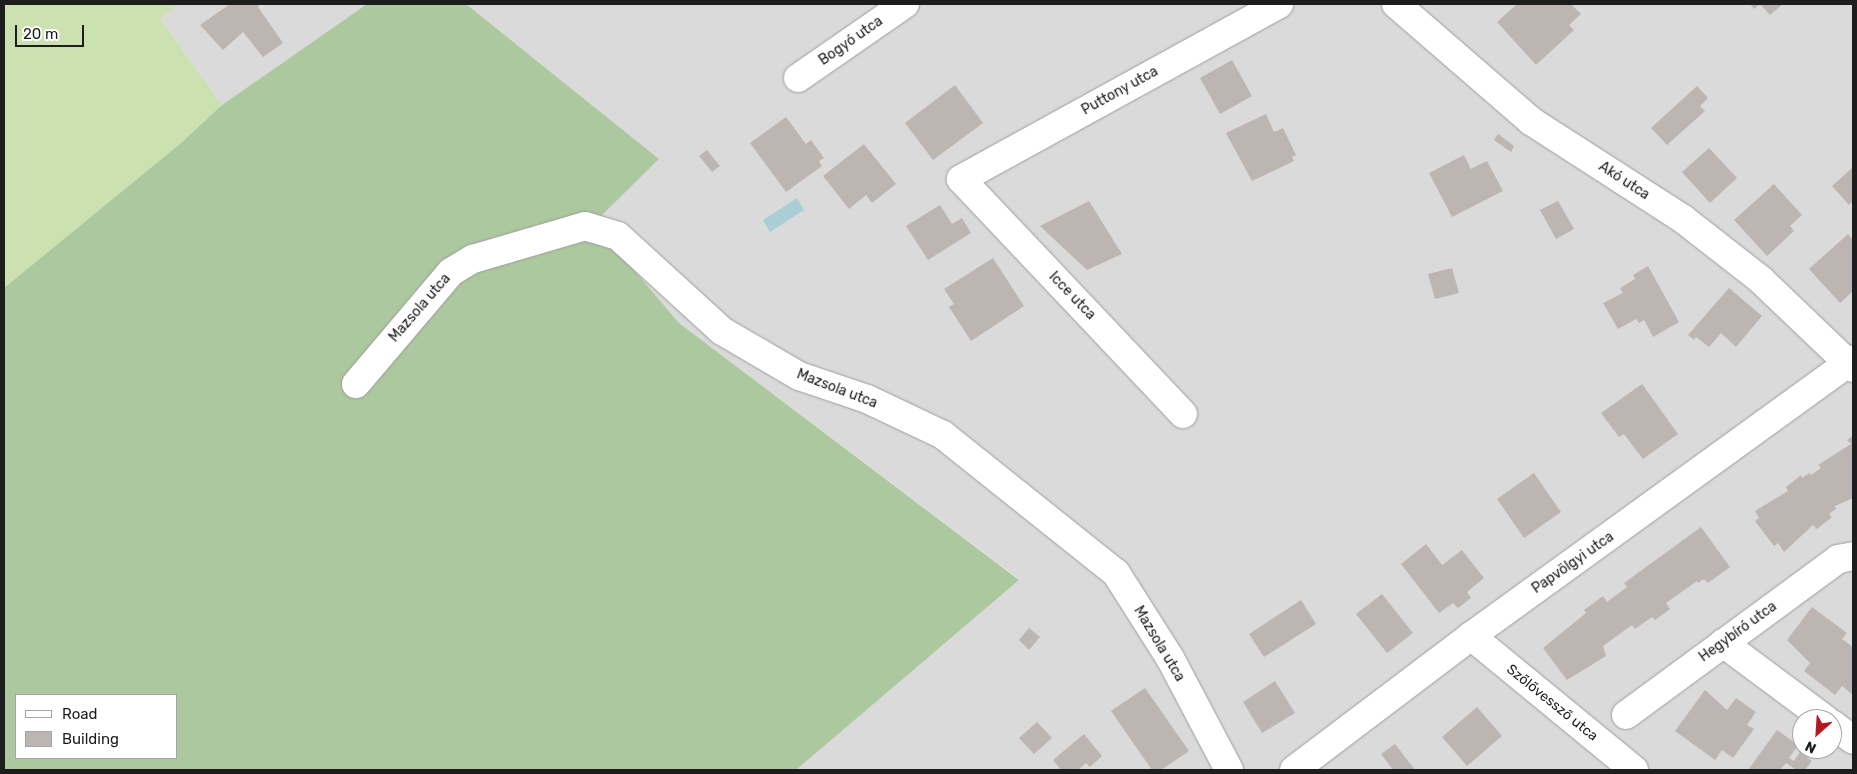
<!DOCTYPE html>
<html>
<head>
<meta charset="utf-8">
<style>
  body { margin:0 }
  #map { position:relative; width:1857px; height:774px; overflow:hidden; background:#edeae4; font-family:Rubik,sans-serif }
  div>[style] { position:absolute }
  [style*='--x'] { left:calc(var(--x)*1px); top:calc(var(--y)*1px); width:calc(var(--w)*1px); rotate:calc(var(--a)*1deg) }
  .residential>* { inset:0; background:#dbdada }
  .grass>* { inset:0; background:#cbe2b0 }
  .forest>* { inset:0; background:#acc89e }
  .water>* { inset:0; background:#a9ced6 }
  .building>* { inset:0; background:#bdb5b1 }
  .roads { filter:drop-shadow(0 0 1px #9e9e9e) drop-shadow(0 0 1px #9e9e9e) }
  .minor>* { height:28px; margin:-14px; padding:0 14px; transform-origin:14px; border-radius:14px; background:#fff }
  span { translate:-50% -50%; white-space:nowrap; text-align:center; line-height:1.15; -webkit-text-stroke:5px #fff; paint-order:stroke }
  .street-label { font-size:14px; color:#1d1d1d }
  .frame { position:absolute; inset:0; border:5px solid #1d1d1d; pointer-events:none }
  .legend { position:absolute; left:15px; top:694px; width:162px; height:65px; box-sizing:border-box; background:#fff; border:1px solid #a5a5a5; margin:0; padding:6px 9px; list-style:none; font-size:15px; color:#1d1d1d }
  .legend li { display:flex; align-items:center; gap:10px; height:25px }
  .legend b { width:25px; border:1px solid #a5a5a5 }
  .north { position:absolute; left:1792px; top:709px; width:50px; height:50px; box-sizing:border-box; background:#fff; border:1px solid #a5a5a5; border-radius:50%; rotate:206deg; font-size:14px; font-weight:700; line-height:20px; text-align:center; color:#1d1d1d }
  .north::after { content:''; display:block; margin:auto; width:18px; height:22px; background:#b3171f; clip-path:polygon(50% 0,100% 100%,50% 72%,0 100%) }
  .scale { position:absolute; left:15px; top:25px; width:69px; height:22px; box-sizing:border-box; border:2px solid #1d1d1d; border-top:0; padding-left:6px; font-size:15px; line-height:18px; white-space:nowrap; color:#1d1d1d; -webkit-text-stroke:4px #fff; paint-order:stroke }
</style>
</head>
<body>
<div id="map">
  <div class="residential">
    <div style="clip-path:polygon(179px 4px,367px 4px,222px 105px,160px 19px)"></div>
    <div style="clip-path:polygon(evenodd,466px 4px,1853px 4px,1853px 770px,796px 770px,1019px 579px,679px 323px,594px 223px,659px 159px,466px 4px,1802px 719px,1832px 719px,1832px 749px,1802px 749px,1802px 719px)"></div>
  </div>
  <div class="grass">
    <div style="clip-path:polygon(4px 4px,179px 4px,160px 19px,222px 105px,181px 143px,4px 288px)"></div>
  </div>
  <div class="forest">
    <div style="clip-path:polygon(evenodd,367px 4px,466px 4px,659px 159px,594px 223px,679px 323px,1019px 580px,796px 770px,4px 770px,4px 288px,181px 143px,222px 105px,367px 4px,16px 695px,176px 695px,176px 758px,16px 758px,16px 695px)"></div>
  </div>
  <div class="water">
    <div style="clip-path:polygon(797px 198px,804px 210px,770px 232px,763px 220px)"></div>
  </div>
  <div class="building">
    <div style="clip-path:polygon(230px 4px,259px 4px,258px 7px,283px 43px,263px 57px,243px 32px,223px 50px,200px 25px)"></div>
    <div style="clip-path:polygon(1517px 4px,1571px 4px,1581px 14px,1569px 25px,1574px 30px,1536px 65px,1497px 22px)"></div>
    <div style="clip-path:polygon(1750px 4px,1783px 4px,1770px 15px,1760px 4px,1754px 9px)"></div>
    <div style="clip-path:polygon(1232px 60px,1252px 96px,1220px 114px,1200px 78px)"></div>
    <div style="clip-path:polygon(955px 85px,983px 123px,933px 160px,905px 123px)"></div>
    <div style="clip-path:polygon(1697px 86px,1708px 98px,1700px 106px,1705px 111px,1667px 145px,1651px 128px)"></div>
    <div style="clip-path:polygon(1266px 114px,1274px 132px,1283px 128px,1296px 155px,1292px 157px,1294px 161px,1252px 181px,1226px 133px)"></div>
    <div style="clip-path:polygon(786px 117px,806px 144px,811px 140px,824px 158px,819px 161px,822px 166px,786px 192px,750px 143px)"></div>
    <div style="clip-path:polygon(1498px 134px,1514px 146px,1511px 152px,1494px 140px)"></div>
    <div style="clip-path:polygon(864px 144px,896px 184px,872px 203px,866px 195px,849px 209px,823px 176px)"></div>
    <div style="clip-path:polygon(1709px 148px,1737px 178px,1710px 203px,1682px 172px)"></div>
    <div style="clip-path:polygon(707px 150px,720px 166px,712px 172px,699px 156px)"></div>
    <div style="clip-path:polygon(1464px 155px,1471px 169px,1487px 161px,1503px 191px,1452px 217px,1429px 173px)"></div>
    <div style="clip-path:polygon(1852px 168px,1853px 201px,1849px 205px,1832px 186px)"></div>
    <div style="clip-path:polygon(1774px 184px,1802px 215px,1790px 226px,1794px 231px,1767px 256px,1734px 220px)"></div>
    <div style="clip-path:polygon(1089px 201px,1122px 254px,1087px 270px,1040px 226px)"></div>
    <div style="clip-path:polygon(1558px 201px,1574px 229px,1556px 239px,1540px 210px)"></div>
    <div style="clip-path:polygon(940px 205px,952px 224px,962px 218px,971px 233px,928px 260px,906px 226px)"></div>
    <div style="clip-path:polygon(1848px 234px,1853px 240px,1853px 291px,1840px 303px,1809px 269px)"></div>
    <div style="clip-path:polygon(993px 258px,1024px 306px,971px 341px,949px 307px,954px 304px,944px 289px)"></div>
    <div style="clip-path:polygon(1648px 266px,1679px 322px,1653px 337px,1644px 320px,1639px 323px,1636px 319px,1618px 329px,1603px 303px,1623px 293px,1620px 288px,1635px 279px,1633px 275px)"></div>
    <div style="clip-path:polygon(1452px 268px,1459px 293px,1435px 299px,1428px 274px)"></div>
    <div style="clip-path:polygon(1729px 288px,1762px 316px,1736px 347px,1721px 333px,1709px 347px,1696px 337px,1694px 340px,1688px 335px)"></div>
    <div style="clip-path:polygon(1642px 384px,1678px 434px,1643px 459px,1624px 434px,1619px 437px,1601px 413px)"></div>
    <div style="clip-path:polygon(1853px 436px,1853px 498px,1835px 506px,1836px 509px,1829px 514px,1832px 517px,1817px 529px,1813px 525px,1784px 552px,1778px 543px,1774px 546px,1755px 521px,1759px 518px,1755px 511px,1788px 491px,1786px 487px,1801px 475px,1802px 478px,1809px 473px,1811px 475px,1821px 468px,1818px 465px,1851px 444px,1847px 440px)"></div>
    <div style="clip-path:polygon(1534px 473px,1561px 512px,1524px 538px,1497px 499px)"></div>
    <div style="clip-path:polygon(1701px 527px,1730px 567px,1708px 583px,1704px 579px,1698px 583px,1697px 581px,1666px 603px,1670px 609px,1655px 620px,1652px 617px,1635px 629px,1632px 625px,1603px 646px,1606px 656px,1567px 680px,1543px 648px,1586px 613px,1584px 610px,1603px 596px,1607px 602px,1627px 587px,1624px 583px)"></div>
    <div style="clip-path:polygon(1426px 544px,1442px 565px,1462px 550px,1484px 578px,1467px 592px,1471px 598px,1458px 608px,1453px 603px,1439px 613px,1401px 564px)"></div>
    <div style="clip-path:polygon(1382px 594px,1413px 633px,1387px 653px,1356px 614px)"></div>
    <div style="clip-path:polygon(1301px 600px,1316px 624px,1264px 657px,1249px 634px)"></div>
    <div style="clip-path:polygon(1812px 607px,1847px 633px,1842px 639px,1853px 647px,1853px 695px,1842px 686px,1835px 695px,1804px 671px,1810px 663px,1787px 640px)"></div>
    <div style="clip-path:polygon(1029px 628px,1040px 637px,1029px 650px,1019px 640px)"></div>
    <div style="clip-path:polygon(1275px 681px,1295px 713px,1262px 733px,1243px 702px)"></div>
    <div style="clip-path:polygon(1145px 688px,1189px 751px,1161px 770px,1152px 770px,1111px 711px)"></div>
    <div style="clip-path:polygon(1705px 690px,1727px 710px,1736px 698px,1756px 712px,1747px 725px,1754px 729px,1733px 758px,1722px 750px,1715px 760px,1675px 731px)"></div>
    <div style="clip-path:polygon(1477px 707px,1502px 736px,1467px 766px,1442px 737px)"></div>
    <div style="clip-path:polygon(1037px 722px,1052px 738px,1034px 754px,1019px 738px)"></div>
    <div style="clip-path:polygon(1777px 730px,1798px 745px,1789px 758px,1794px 761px,1800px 752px,1812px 761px,1805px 770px,1796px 770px,1786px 763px,1780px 770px,1748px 770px)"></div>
    <div style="clip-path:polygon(1084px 734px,1102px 756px,1090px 767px,1086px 763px,1078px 770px,1061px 770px,1053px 760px)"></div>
    <div style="clip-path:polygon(1395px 744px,1415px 770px,1393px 770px,1381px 754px)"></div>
  </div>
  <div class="roads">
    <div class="minor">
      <div style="--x:1396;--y:4;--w:179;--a:40.9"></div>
      <div style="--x:1531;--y:121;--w:181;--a:32.8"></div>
      <div style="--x:1683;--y:219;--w:99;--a:38"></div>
      <div style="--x:1761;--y:280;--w:127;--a:43.7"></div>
      <div style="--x:798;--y:78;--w:130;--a:-34.7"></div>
      <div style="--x:356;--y:384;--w:147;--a:-49.7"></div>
      <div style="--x:451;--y:272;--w:26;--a:-31"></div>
      <div style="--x:473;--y:259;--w:117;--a:-16.4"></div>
      <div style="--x:585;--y:226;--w:34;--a:17"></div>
      <div style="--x:618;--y:236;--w:141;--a:42.4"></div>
      <div style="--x:722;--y:331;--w:89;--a:30.3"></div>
      <div style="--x:799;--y:376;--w:72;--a:18.7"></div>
      <div style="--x:867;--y:399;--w:84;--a:25.3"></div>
      <div style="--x:943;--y:435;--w:221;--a:38.6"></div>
      <div style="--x:1116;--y:573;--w:101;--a:57.6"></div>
      <div style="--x:1170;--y:658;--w:127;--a:62.2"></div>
      <div style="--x:1183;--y:414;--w:323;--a:-133.4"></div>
      <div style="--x:961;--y:179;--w:363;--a:-28.8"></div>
      <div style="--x:1471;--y:636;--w:211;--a:39.4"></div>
      <div style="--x:1723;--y:643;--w:127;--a:36.7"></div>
      <div style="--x:1626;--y:715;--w:263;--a:-36.3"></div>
      <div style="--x:1838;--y:559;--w:15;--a:-11"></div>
      <div style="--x:1832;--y:724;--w:26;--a:37"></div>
      <div style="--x:1294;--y:770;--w:222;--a:-37.1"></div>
      <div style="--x:1471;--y:636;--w:472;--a:-35.9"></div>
    </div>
  </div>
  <div class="street-label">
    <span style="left:851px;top:41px;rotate:-35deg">Bogyó utca</span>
    <span style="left:1120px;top:91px;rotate:-29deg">Puttony utca</span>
    <span style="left:1624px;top:181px;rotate:33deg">Akó utca</span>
    <span style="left:1072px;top:296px;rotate:46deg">Icce utca</span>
    <span style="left:420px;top:308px;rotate:-49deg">Mazsola utca</span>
    <span style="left:837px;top:389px;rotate:21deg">Mazsola utca</span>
    <span style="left:1573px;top:563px;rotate:-35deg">Papvölgyi utca</span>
    <span style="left:1738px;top:632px;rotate:-36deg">Hegybíró utca</span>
    <span style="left:1159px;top:644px;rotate:59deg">Mazsola utca</span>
    <span style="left:1552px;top:703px;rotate:39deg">Szőlővessző utca</span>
  </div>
  <div class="frame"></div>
  <ul class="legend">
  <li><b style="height:6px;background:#fff"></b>Road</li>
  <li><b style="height:14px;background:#bdb5b1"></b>Building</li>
  </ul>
  <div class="north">N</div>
  <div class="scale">20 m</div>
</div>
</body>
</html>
